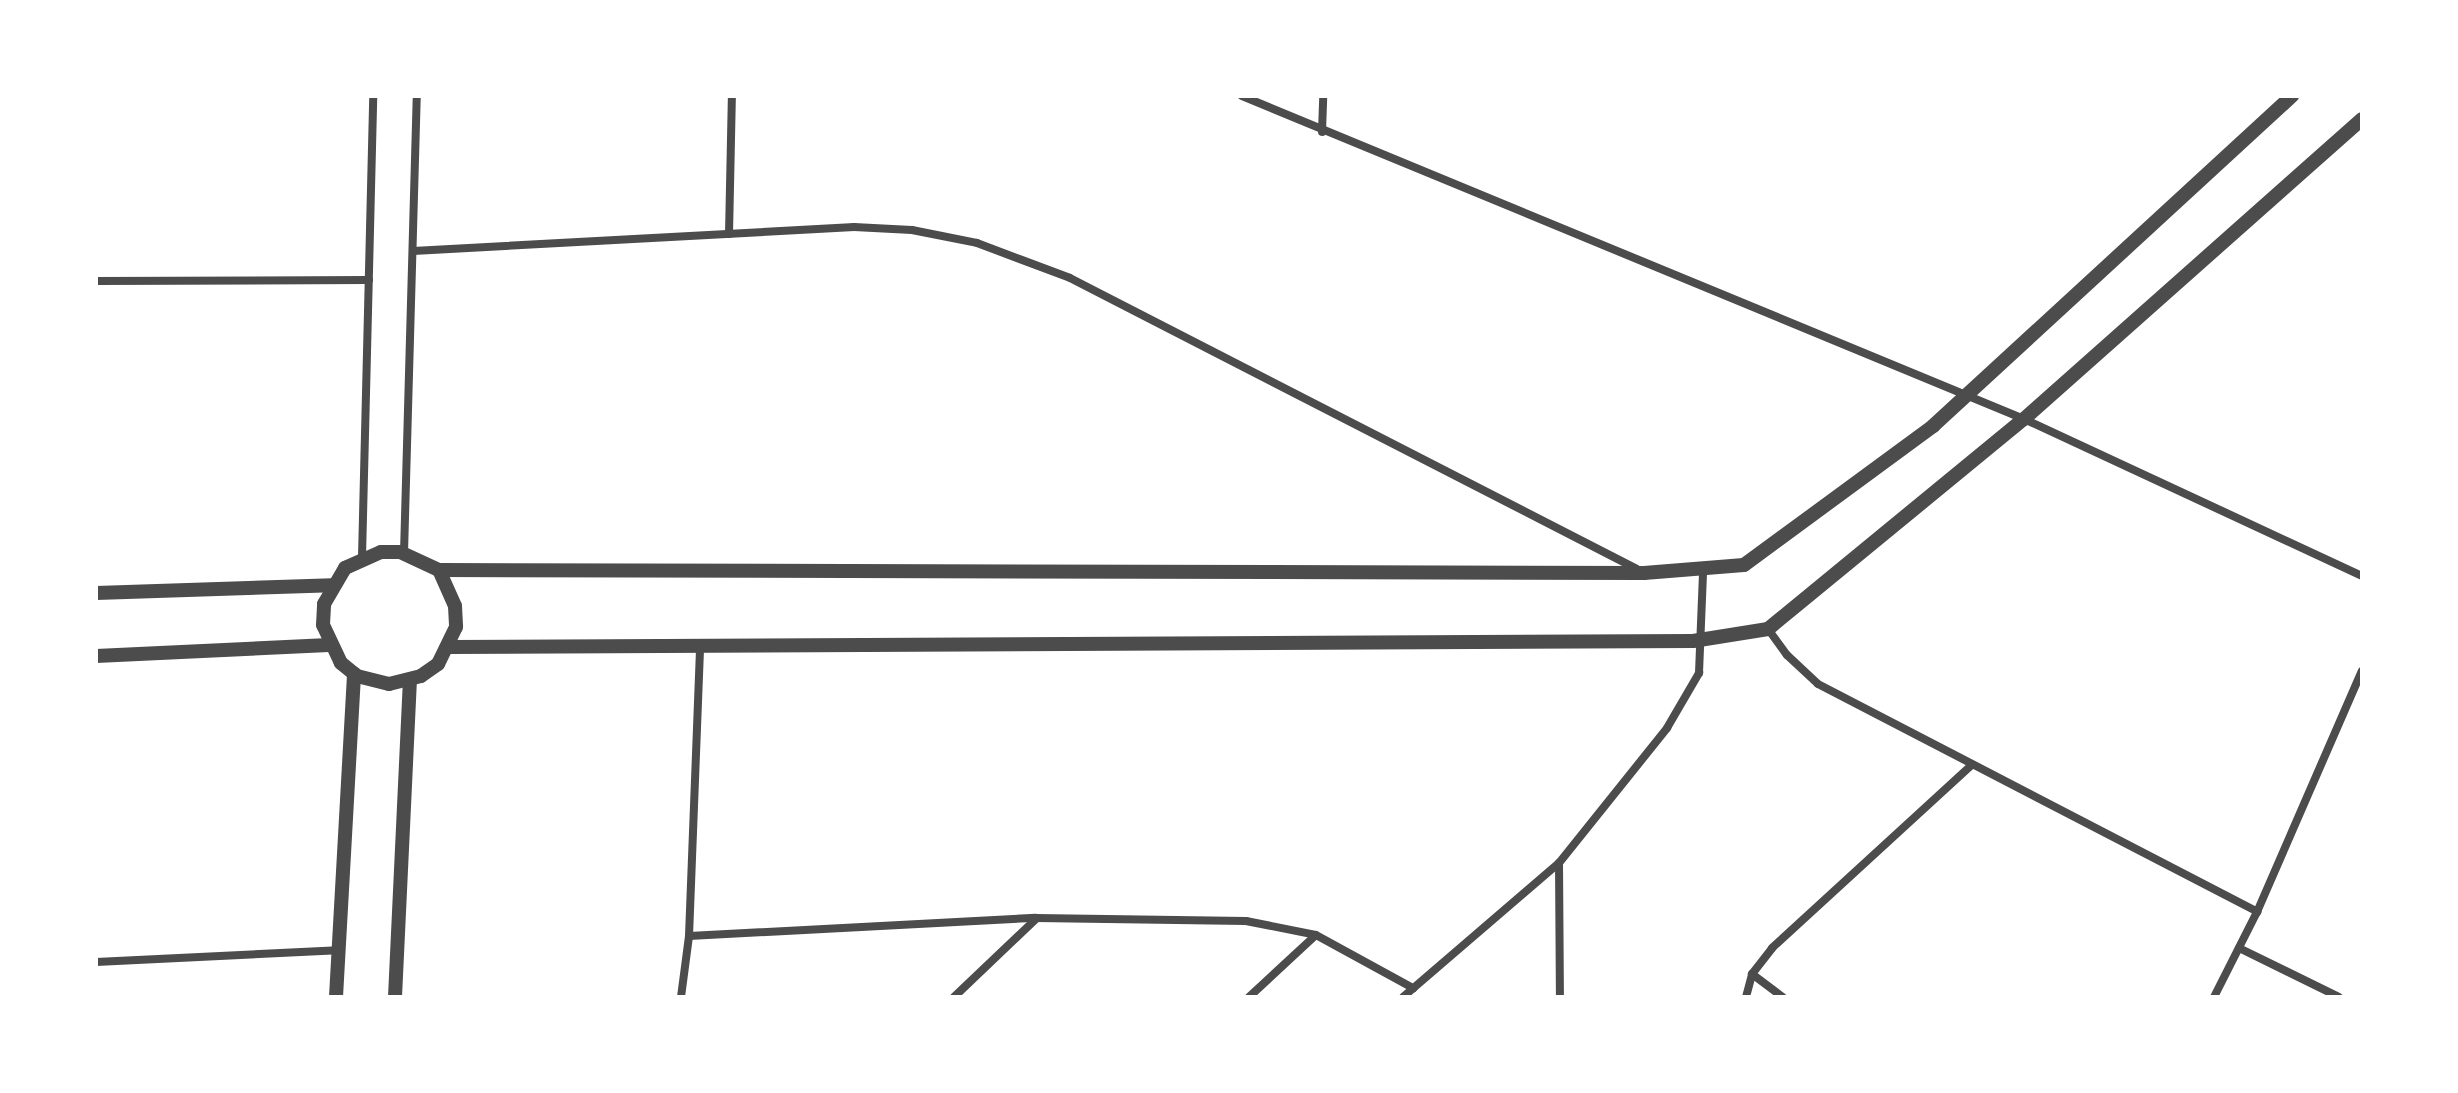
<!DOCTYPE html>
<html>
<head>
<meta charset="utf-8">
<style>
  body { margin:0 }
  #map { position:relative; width:2458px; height:1093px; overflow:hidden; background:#fff; font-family:"IBM Plex Serif",serif }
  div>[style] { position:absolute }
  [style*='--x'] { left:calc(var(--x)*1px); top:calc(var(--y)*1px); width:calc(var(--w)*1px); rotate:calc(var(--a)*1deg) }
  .minor>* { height:8px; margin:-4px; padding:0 4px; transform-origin:4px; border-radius:4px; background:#4c4c4c }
  .tertiary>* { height:14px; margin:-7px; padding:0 7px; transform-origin:7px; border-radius:7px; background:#4c4c4c }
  span { translate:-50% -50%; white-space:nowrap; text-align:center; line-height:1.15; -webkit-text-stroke:8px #fff; paint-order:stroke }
  .frame { position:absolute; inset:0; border:98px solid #fff; pointer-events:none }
</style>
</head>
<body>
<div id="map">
  <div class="minor">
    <div style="--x:1242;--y:96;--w:846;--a:22.44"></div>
    <div style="--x:2024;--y:419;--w:373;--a:24.9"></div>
    <div style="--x:1322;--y:132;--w:36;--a:-88"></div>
    <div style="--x:729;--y:234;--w:138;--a:-88.8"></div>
    <div style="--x:413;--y:251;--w:442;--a:-3.1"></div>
    <div style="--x:854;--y:227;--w:58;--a:3"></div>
    <div style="--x:912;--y:230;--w:66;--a:11.3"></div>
    <div style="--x:977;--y:243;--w:99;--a:20.6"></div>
    <div style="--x:1070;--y:278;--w:637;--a:27.17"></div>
    <div style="--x:96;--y:281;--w:273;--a:-0.2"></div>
    <div style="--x:404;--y:553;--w:457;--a:-88.4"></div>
    <div style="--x:362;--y:557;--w:461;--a:-88.6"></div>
    <div style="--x:1768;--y:629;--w:32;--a:54"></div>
    <div style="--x:1787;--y:655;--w:42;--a:43.1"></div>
    <div style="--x:1818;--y:684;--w:495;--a:27.4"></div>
    <div style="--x:1559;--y:863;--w:134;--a:89.6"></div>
    <div style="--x:689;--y:936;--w:347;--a:-3"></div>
    <div style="--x:1036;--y:918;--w:210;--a:0.8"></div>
    <div style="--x:1246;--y:921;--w:71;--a:11.3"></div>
    <div style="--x:1316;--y:935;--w:111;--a:28.7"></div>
    <div style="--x:2239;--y:948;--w:111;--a:26.1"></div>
    <div style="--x:96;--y:962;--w:242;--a:-2.8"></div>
    <div style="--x:1752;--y:974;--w:39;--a:37"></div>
    <div style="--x:681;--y:997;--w:62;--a:-82.5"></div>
    <div style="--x:689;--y:936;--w:292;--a:-87.8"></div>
    <div style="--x:954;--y:997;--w:113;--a:-43.6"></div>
    <div style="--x:1249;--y:997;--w:91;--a:-42.8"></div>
    <div style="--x:1403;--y:997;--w:206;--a:-40.7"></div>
    <div style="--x:1559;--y:863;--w:173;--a:-51.3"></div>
    <div style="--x:1667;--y:728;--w:64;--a:-59.8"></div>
    <div style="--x:1699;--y:673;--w:101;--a:-87.7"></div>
    <div style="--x:1746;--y:997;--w:24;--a:-75"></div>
    <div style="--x:1752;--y:974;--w:33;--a:-52"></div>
    <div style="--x:1772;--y:948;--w:271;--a:-42.5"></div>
    <div style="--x:2214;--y:997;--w:95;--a:-63.2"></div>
    <div style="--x:2257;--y:912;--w:263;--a:-66.5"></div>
  </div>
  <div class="tertiary">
    <div style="--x:439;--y:570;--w:39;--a:66"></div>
    <div style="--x:455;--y:606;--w:21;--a:87"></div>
    <div style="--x:456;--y:627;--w:41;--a:115.9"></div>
    <div style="--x:438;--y:664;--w:21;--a:145"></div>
    <div style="--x:421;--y:676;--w:33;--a:166"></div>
    <div style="--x:389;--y:684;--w:33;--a:-166"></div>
    <div style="--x:357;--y:676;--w:21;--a:-141"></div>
    <div style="--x:341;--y:663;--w:42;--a:-115.3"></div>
    <div style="--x:323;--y:625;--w:21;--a:-87"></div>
    <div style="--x:324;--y:604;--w:42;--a:-59.7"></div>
    <div style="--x:345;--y:568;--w:39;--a:-24"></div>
    <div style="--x:381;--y:552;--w:19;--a:0"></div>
    <div style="--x:400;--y:552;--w:43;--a:24.8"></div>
    <div style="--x:439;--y:570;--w:1205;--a:0.14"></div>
    <div style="--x:1644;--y:573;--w:100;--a:-4.6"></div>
    <div style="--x:1744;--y:565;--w:235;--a:-36.3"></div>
    <div style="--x:1933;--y:426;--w:488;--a:-42.6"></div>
    <div style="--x:96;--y:593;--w:236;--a:-1.9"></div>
    <div style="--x:450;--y:647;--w:1243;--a:-0.28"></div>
    <div style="--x:1693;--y:641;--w:76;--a:-9.1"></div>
    <div style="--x:1768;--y:629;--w:331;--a:-39.4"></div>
    <div style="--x:2024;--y:419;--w:452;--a:-41.6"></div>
    <div style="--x:96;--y:656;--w:233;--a:-2.7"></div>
    <div style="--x:336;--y:997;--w:324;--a:-86.8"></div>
    <div style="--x:395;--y:997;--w:317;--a:-87.3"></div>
  </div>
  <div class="frame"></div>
</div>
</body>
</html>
